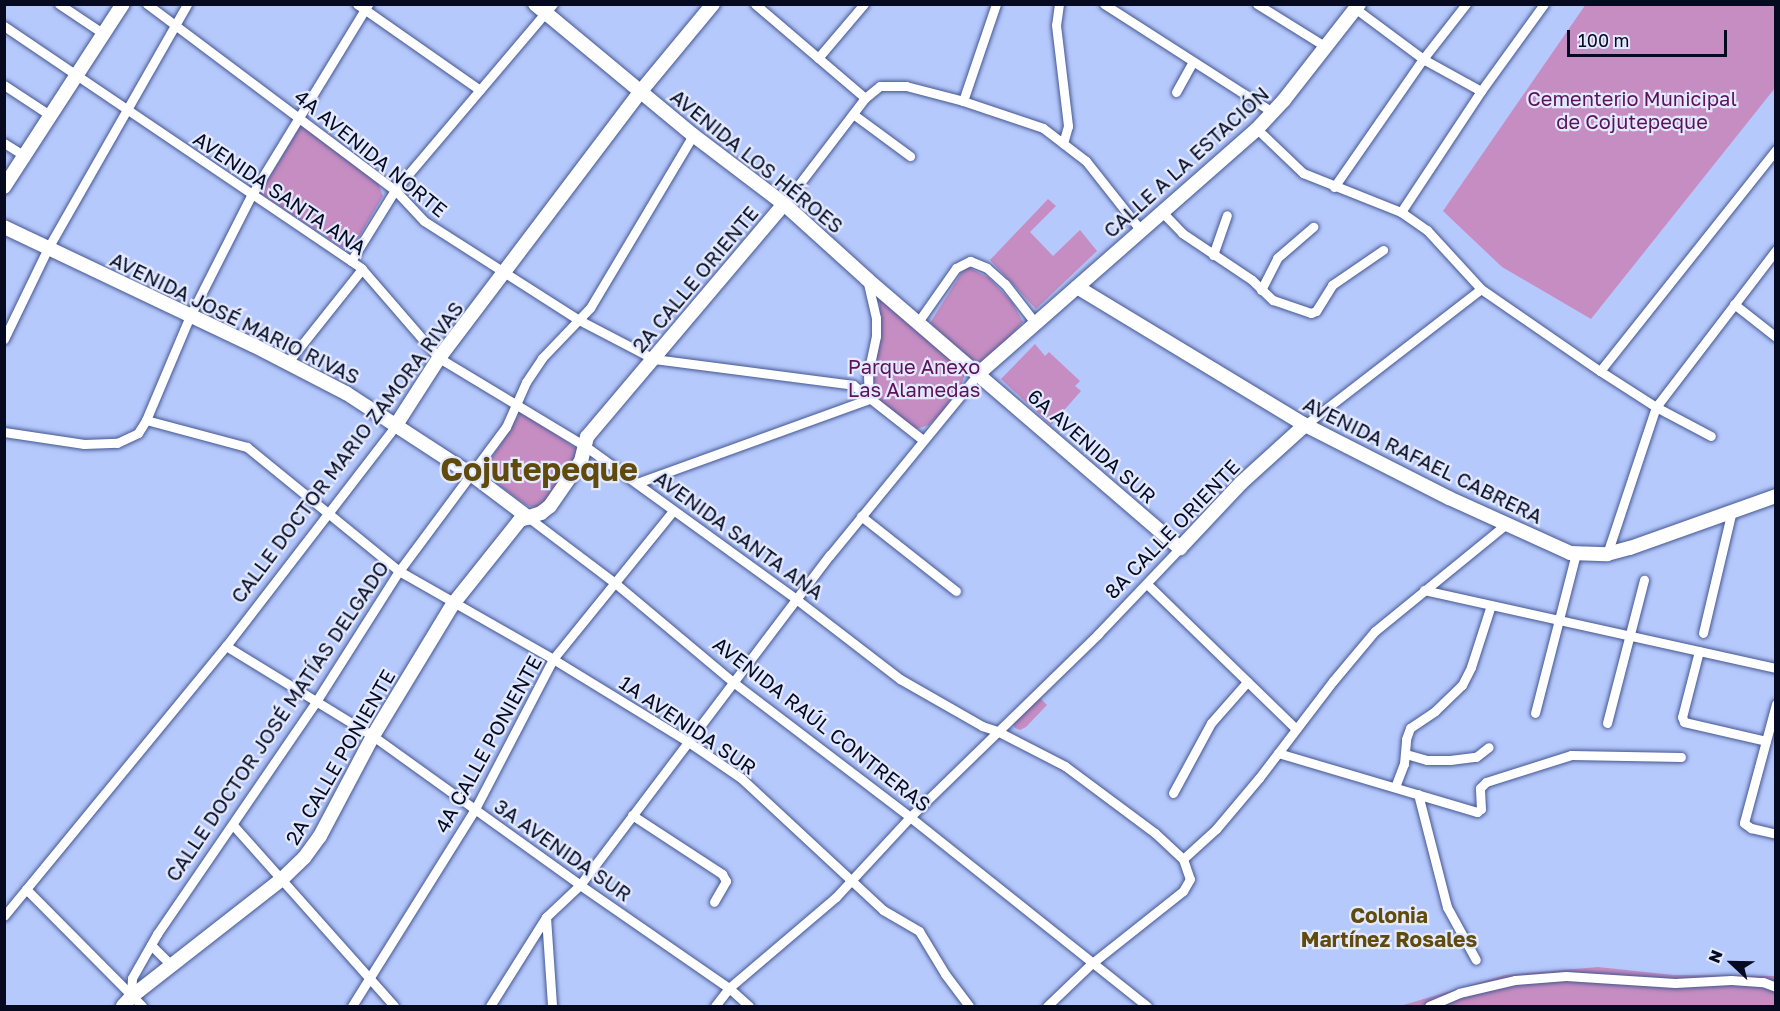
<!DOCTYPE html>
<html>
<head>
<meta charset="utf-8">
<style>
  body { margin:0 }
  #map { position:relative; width:1780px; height:1011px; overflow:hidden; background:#b6c9fd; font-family:"Golos Text",sans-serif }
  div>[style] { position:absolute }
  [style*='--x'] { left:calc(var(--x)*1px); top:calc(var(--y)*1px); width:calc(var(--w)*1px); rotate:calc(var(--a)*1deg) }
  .green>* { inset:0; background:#c68dc2 }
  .roads { filter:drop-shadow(0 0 2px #455791) drop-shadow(0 0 2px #455791) }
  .street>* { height:9px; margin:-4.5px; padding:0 4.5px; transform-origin:4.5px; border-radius:4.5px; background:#fff }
  .secondary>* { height:14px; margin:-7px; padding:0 7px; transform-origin:7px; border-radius:7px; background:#fff }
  span { translate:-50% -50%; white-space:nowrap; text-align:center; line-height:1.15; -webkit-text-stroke:4.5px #e3eaff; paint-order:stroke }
  .park-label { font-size:20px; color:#5c115a }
  .street-label { font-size:20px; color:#050a20 }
  .neighbourhood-label { font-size:21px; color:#604b0d; font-weight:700 }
  .town-label { font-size:32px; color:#604b0d; font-weight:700 }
  .frame { position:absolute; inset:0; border:6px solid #050a20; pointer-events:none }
  .north { position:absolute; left:1702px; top:933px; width:60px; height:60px; -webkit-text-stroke:4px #e3eaff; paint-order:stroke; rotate:292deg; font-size:16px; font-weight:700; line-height:24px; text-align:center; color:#050a20 }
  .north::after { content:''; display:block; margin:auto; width:21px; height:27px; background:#050a20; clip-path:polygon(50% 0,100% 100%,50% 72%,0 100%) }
  .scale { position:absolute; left:1567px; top:30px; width:160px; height:27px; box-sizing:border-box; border:3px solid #050a20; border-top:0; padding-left:8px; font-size:18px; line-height:21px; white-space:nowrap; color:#050a20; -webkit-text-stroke:4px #e3eaff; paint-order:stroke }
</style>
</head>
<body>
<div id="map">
  <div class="green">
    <div style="clip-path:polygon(1586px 4px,1776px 5px,1775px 88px,1591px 319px,1502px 267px,1443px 211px)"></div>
    <div style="clip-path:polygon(301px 124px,378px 183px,383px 196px,353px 247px,346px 250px,260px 193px)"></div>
    <div style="clip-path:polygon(1048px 199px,1056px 206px,1030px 232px,1053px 256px,1080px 230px,1097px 251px,1036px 309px,990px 260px)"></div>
    <div style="clip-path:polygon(968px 267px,989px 278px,1012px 302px,1023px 322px,986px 363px,970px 359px,930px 323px,962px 272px)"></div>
    <div style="clip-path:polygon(880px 300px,905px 317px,966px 371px,961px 386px,942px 412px,929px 425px,910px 431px,883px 410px,873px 383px,879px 337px)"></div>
    <div style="clip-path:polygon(1035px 344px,1045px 356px,1049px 352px,1080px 381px,1075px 386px,1081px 391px,1051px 425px,1001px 379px)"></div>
    <div style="clip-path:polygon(521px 412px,579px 450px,572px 469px,540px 509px,526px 505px,482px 473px)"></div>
    <div style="clip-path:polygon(1038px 696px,1047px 705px,1026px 727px,1020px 730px,1015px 728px,1013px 724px,1016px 718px)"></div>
    <div style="clip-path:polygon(1598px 967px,1673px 975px,1775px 976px,1775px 1006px,1400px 1006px,1505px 975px)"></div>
  </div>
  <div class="roads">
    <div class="street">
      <div style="--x:59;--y:4;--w:54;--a:33.7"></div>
      <div style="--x:147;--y:4;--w:310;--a:36.9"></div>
      <div style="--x:395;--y:190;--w:42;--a:46.9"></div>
      <div style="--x:424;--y:221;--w:184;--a:32.6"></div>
      <div style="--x:579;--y:320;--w:85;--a:27.5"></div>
      <div style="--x:654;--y:359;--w:201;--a:7.4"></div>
      <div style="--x:853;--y:385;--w:89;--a:38.2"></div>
      <div style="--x:357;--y:4;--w:150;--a:35"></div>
      <div style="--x:755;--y:4;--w:145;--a:40.5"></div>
      <div style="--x:1059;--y:4;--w:21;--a:98"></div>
      <div style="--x:1056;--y:25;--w:102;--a:83.2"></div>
      <div style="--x:1068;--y:126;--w:18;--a:106"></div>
      <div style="--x:1104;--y:4;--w:200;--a:32.7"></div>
      <div style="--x:1257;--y:4;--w:81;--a:31.9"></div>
      <div style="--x:1356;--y:9;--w:84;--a:36.7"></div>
      <div style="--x:1423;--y:59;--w:66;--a:28.9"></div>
      <div style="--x:1481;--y:91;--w:145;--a:123.5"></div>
      <div style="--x:4;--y:26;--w:431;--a:34.1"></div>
      <div style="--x:361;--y:268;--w:119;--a:49.1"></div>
      <div style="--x:439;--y:358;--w:170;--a:31.1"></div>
      <div style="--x:585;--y:446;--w:261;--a:35.9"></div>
      <div style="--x:796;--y:599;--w:131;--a:37.6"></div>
      <div style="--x:900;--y:679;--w:95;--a:29.8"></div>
      <div style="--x:982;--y:726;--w:16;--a:18"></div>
      <div style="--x:997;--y:731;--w:76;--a:27.2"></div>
      <div style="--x:1065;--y:766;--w:112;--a:36.7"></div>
      <div style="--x:1155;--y:833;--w:38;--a:43"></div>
      <div style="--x:1183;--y:859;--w:21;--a:71"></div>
      <div style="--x:1190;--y:879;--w:14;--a:120"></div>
      <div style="--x:1183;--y:891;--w:117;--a:141.6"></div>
      <div style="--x:1091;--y:964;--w:61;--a:136.3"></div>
      <div style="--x:818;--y:58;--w:71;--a:-49.6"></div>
      <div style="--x:4;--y:85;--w:56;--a:33.4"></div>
      <div style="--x:1481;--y:91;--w:107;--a:-54.1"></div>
      <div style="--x:1176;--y:92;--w:35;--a:-61"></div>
      <div style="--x:963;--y:101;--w:102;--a:-71.2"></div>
      <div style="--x:853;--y:114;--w:71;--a:36.4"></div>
      <div style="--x:1257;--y:129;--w:64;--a:43.7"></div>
      <div style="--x:1303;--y:173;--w:105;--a:21.7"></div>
      <div style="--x:1401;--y:212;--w:32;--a:35"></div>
      <div style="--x:1427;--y:230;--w:80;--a:47.5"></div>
      <div style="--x:1481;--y:289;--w:145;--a:34.6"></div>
      <div style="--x:1600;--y:371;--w:67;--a:32.7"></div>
      <div style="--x:1656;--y:407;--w:62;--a:27.8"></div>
      <div style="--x:4;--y:143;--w:25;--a:32"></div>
      <div style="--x:1334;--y:187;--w:156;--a:-55.2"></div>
      <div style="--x:1423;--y:59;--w:70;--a:-52"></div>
      <div style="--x:784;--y:204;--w:133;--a:-52.6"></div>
      <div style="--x:865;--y:98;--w:19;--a:-39"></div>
      <div style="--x:880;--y:86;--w:26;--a:0"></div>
      <div style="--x:906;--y:86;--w:59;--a:14.7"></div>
      <div style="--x:963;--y:101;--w:84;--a:18.6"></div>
      <div style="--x:1043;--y:128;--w:54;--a:37.5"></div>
      <div style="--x:1086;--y:161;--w:90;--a:51.7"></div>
      <div style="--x:1163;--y:213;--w:28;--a:46"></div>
      <div style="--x:1182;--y:233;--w:84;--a:33.9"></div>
      <div style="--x:1252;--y:280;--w:29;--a:44"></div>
      <div style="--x:1273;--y:300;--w:40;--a:18.9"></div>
      <div style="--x:1311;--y:313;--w:5;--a:-22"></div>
      <div style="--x:1316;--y:311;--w:31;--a:-58"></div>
      <div style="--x:1332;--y:285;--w:62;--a:-34.5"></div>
      <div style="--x:1213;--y:255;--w:42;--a:-70.7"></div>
      <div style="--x:351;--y:261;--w:84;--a:-58.2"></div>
      <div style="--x:395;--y:190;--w:244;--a:-49.7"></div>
      <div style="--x:867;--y:279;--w:40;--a:77"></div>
      <div style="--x:876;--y:318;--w:18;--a:90"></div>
      <div style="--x:876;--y:336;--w:39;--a:102"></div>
      <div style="--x:868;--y:374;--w:25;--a:88"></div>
      <div style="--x:1261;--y:290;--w:36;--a:-63"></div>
      <div style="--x:1277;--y:258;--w:48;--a:-40.7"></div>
      <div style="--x:1734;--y:304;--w:53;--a:38.2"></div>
      <div style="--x:918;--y:322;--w:66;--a:-54.9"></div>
      <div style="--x:956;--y:268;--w:16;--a:-27"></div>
      <div style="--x:970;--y:261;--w:18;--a:22"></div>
      <div style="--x:987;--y:268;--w:24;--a:42"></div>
      <div style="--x:1005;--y:284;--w:51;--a:52.2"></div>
      <div style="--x:4;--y:339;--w:101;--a:-64.2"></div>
      <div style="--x:48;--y:248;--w:281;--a:-60.3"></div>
      <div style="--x:288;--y:362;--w:119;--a:-51.5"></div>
      <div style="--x:1600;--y:371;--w:283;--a:-51.5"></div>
      <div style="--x:146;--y:420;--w:105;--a:15"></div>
      <div style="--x:247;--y:447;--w:196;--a:39.2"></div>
      <div style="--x:399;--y:571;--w:177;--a:29.7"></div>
      <div style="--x:553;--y:659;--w:157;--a:31.5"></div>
      <div style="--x:687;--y:741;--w:65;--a:34.4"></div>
      <div style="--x:741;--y:778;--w:194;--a:42.9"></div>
      <div style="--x:883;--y:910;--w:42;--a:30.3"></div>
      <div style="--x:919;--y:931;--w:50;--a:58.8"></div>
      <div style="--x:945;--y:974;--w:40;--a:53"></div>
      <div style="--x:1305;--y:425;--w:222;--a:-37.7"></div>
      <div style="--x:4;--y:432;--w:81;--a:8.5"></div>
      <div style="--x:84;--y:444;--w:33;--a:-2"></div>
      <div style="--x:117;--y:443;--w:23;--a:-25"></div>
      <div style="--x:138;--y:433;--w:15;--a:-58"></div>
      <div style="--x:146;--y:420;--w:113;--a:-67.1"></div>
      <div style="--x:190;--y:316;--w:135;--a:-63.1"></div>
      <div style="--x:251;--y:196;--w:225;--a:-58.6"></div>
      <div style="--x:637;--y:483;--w:247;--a:-19.9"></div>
      <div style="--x:861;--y:516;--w:121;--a:38.3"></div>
      <div style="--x:529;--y:518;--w:108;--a:37.1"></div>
      <div style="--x:615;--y:583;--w:154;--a:40"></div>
      <div style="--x:733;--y:682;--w:223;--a:37.3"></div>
      <div style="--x:910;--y:817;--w:303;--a:38.6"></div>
      <div style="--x:1607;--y:554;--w:155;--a:-71.6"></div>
      <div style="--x:1656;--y:407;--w:198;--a:-52.6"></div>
      <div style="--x:1147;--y:584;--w:208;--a:44.2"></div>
      <div style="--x:1424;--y:590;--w:361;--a:12.5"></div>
      <div style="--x:1703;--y:633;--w:126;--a:-76.7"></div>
      <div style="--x:226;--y:646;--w:172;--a:31.5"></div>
      <div style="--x:373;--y:736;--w:255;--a:35.7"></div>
      <div style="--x:580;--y:885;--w:181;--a:34.7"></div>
      <div style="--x:729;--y:988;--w:27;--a:42"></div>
      <div style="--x:1699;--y:651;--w:68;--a:104.4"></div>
      <div style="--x:1682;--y:717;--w:5;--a:68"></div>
      <div style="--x:1684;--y:722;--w:84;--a:13"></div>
      <div style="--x:1776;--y:704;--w:123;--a:105.1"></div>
      <div style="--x:1744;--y:823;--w:9;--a:36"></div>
      <div style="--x:1751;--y:828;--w:26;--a:13"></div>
      <div style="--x:1535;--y:713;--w:165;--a:-75.6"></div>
      <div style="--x:1607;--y:723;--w:148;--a:-75.5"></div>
      <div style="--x:1278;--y:753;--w:208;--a:16.5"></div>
      <div style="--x:1477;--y:812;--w:5;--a:-37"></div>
      <div style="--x:1481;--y:809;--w:21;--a:-93"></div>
      <div style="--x:1480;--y:788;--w:8;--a:-45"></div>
      <div style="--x:1486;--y:782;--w:89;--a:-17.6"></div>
      <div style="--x:1571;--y:755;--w:110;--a:1"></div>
      <div style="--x:1406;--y:754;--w:22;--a:16"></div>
      <div style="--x:1427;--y:760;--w:23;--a:0"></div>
      <div style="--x:1450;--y:760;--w:26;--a:-7"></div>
      <div style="--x:1476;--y:757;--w:16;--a:-38"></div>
      <div style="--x:1395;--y:787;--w:25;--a:-69"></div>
      <div style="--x:1404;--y:764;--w:25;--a:-85"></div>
      <div style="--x:1406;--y:739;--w:12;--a:-70"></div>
      <div style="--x:1410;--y:728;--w:30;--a:-34"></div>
      <div style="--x:1435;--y:711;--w:37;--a:-44"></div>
      <div style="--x:1462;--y:685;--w:20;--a:-63"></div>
      <div style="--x:1471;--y:667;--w:65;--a:-72.1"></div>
      <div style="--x:1173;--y:793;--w:80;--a:-61.5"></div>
      <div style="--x:1211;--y:723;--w:55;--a:-48.7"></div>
      <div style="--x:1418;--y:794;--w:117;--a:75.6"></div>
      <div style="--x:1447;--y:907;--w:60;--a:61.3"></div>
      <div style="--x:632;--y:815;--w:108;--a:33.2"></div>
      <div style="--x:722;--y:874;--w:8;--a:60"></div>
      <div style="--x:726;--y:881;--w:24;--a:120"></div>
      <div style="--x:233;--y:825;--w:242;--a:48.3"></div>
      <div style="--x:1183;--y:859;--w:45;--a:-42.3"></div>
      <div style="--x:1216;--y:829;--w:67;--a:-49.9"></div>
      <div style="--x:1259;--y:778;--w:122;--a:-52.7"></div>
      <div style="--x:1333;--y:681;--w:65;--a:-50"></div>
      <div style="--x:1375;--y:631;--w:169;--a:-39.2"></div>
      <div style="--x:26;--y:889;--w:165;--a:45.2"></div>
      <div style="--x:4;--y:916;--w:350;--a:-50.6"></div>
      <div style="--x:226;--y:646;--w:279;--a:-52.4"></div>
      <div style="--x:546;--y:917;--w:89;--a:86.1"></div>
      <div style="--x:151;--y:945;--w:28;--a:45"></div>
      <div style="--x:131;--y:997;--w:19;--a:-87"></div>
      <div style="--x:132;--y:978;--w:51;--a:-60.4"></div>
      <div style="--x:157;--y:934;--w:283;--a:-55.6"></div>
      <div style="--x:317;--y:700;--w:153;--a:-57.6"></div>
      <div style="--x:399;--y:571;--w:179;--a:-53.4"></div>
      <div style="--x:506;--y:427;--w:49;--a:-66"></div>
      <div style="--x:526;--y:382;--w:29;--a:-56"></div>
      <div style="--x:542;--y:358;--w:69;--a:-46.2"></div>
      <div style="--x:590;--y:308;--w:201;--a:-59.2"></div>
      <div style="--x:352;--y:1006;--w:232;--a:-58"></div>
      <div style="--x:475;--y:809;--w:169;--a:-62.5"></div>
      <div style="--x:553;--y:659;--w:191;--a:-51"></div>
      <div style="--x:490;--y:1006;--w:105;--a:-57.8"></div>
      <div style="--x:546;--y:917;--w:47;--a:-43.3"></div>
      <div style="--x:580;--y:885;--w:414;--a:-52.9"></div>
      <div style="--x:830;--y:555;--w:234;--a:-50.7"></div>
      <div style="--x:715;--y:1006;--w:23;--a:-52"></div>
      <div style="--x:729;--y:988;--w:140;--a:-40.4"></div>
      <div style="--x:836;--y:897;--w:109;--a:-47.2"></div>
      <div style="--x:910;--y:817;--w:262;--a:-44.2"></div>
      <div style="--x:1098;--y:634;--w:119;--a:-46.4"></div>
      <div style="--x:1429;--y:1006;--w:33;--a:-23"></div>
      <div style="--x:1459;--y:993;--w:57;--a:-13.1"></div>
      <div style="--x:1515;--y:980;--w:51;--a:-4.5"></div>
      <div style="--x:1566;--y:976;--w:109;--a:3.7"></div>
      <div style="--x:1675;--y:983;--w:56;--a:-3.1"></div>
      <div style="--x:1731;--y:980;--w:32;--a:4"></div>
      <div style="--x:1763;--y:982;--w:14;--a:21"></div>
    </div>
    <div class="secondary">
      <div style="--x:535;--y:4;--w:205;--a:39.7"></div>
      <div style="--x:693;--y:135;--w:114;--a:37.2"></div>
      <div style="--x:784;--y:204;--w:112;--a:42.1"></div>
      <div style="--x:867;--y:279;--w:413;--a:40.7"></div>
      <div style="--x:1180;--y:548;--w:89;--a:-46.8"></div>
      <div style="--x:1241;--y:483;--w:86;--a:-42.2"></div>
      <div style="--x:4;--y:187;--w:218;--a:-57"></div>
      <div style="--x:4;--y:227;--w:276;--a:25.4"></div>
      <div style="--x:253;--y:345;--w:105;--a:27.3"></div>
      <div style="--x:346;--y:393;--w:150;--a:33.1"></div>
      <div style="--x:472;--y:475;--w:71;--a:37"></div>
      <div style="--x:1077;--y:287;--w:267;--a:31.2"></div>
      <div style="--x:1305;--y:425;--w:161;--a:26.9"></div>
      <div style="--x:1449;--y:498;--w:133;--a:24.4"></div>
      <div style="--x:1570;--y:553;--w:37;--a:2"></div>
      <div style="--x:1607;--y:554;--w:24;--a:-15"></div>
      <div style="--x:1630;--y:548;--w:155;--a:-19.6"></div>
      <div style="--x:978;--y:374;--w:371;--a:-41.3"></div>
      <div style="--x:1257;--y:129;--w:40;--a:-47"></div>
      <div style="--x:1284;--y:100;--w:122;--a:-52"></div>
      <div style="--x:396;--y:425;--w:80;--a:-57.3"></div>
      <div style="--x:439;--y:358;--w:335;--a:-52.9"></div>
      <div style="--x:641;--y:91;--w:113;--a:-50.4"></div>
      <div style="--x:123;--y:1006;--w:12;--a:-48"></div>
      <div style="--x:131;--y:997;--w:190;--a:-38"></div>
      <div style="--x:281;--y:880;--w:32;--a:-44"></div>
      <div style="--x:304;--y:858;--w:27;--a:-54"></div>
      <div style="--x:320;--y:836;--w:113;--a:-62.1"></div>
      <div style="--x:373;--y:736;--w:154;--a:-58.8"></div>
      <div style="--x:453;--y:604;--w:107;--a:-51.4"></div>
      <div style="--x:520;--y:520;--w:22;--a:-18"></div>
      <div style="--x:541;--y:513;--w:11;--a:-38"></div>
      <div style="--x:550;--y:506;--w:55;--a:-55.4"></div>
      <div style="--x:581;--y:461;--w:25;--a:-76"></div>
      <div style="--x:587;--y:437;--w:305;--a:-49.8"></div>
    </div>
  </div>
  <div class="park-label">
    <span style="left:1632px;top:110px">Cementerio Municipal<br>de Cojutepeque</span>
    <span style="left:914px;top:378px">Parque Anexo<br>Las Alamedas</span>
  </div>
  <div class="street-label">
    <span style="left:371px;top:153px;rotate:39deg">4A AVENIDA NORTE</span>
    <span style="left:757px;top:161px;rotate:39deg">AVENIDA LOS HÉROES</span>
    <span style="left:1186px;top:162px;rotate:-42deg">CALLE A LA ESTACIÓN</span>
    <span style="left:280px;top:193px;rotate:34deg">AVENIDA SANTA ANA</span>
    <span style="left:695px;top:279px;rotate:-50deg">2A CALLE ORIENTE</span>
    <span style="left:235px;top:318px;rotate:26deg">AVENIDA JOSÉ MARIO RIVAS</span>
    <span style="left:1092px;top:446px;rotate:41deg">6A AVENIDA SUR</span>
    <span style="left:347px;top:452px;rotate:-53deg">CALLE DOCTOR MARIO ZAMORA RIVAS</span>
    <span style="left:1423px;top:460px;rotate:26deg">AVENIDA RAFAEL CABRERA</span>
    <span style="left:1172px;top:529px;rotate:-46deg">8A CALLE ORIENTE</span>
    <span style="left:739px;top:535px;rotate:36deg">AVENIDA SANTA ANA</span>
    <span style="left:277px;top:721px;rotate:-56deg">CALLE DOCTOR JOSÉ MATÍAS DELGADO</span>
    <span style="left:822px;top:724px;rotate:38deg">AVENIDA RAÚL CONTRERAS</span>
    <span style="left:688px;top:725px;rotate:34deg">1A AVENIDA SUR</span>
    <span style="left:488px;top:744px;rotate:-61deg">4A CALLE PONIENTE</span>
    <span style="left:340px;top:757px;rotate:-60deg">2A CALLE PONIENTE</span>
    <span style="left:563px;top:850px;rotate:35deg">3A AVENIDA SUR</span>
  </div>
  <div class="neighbourhood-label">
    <span style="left:1389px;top:927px">Colonia<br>Martínez Rosales</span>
  </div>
  <div class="town-label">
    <span style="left:539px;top:469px">Cojutepeque</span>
  </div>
  <div class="frame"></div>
  <div class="north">N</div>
  <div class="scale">100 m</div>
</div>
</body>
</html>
